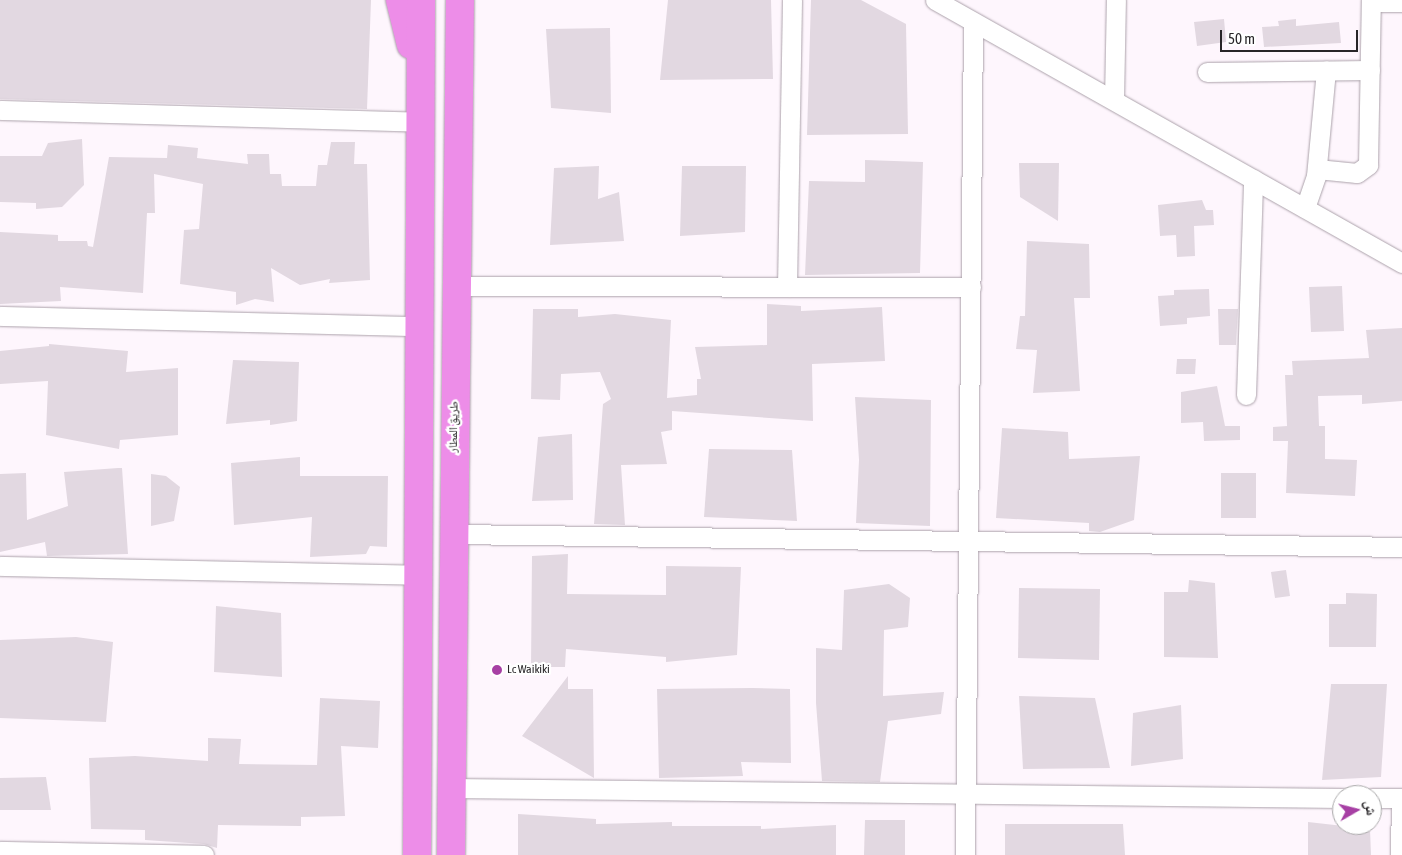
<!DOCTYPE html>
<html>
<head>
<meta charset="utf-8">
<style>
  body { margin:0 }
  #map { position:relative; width:1402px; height:855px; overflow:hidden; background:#fef6fd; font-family:"Asap Condensed","Noto Naskh Arabic",sans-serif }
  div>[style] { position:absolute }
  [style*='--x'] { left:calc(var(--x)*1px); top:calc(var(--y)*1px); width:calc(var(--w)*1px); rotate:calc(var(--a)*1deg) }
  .building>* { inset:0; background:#e2d8e1 }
  .roads { filter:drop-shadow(0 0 1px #aca2ab) drop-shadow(0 0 1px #aca2ab) }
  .minor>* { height:19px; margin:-9.5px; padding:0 9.5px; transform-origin:9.5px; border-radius:9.5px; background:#fff }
  .highway>* { height:28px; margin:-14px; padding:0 14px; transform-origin:14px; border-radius:14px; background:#ed8de8 }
  .dots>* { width:14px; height:14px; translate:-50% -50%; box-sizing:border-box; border:2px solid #fff; border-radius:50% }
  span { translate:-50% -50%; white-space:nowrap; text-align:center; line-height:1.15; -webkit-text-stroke:4.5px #fff; paint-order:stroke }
  .street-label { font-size:12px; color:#282528 }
  .poi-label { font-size:12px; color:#282528 }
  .left { translate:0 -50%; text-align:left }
  .north { position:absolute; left:1332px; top:785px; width:50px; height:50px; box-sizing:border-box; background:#fff; border:1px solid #a9a8a9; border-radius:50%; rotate:82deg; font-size:14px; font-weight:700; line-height:20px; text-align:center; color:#282528 }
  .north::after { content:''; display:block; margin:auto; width:18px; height:22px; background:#a740a4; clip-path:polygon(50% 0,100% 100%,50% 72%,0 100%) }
  .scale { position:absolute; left:1220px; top:30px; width:138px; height:22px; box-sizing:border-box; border:2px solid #282528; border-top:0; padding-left:6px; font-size:15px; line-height:18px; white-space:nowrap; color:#282528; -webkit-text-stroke:4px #fff; paint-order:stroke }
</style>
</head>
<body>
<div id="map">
  <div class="building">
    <div style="clip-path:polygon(0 0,371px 0,367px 109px,0 99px)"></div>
    <div style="clip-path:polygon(668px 0,771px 0,773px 79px,660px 80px)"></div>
    <div style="clip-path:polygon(811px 0,861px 0,906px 24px,908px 134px,807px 135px)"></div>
    <div style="clip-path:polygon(1224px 19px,1226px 42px,1197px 46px,1194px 22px)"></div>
    <div style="clip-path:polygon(1296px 19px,1296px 26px,1339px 22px,1341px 43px,1264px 47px,1262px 27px,1279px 26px,1278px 21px)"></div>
    <div style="clip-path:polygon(610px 28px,611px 113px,551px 108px,546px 29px)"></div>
    <div style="clip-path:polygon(82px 139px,84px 185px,62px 207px,36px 209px,36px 203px,0 202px,0 156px,42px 156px,48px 143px)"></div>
    <div style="clip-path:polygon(331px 142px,355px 142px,354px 164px,367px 164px,370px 280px,329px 283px,330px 279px,300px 285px,271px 268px,274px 302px,255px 299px,236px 305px,236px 292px,180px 284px,184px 230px,199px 229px,203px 184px,154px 174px,155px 213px,147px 213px,143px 293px,60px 287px,61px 301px,0 304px,0 232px,58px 235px,58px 241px,87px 241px,88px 246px,93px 247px,109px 157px,167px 158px,168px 145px,198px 148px,197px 158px,248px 164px,247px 154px,269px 154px,270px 174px,281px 174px,282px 186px,316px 186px,318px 165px,327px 165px)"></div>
    <div style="clip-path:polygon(865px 160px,923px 162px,920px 273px,805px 275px,809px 181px,865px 182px)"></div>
    <div style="clip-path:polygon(1019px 163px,1059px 163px,1058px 221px,1020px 197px)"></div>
    <div style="clip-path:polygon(599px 166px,598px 199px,619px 192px,624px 241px,550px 245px,554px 168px)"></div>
    <div style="clip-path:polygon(682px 166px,746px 166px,745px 232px,680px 236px)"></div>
    <div style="clip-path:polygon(1202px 200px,1206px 210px,1213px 210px,1214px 225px,1194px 226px,1195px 256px,1177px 257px,1176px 235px,1160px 236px,1158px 205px)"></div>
    <div style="clip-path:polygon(1027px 241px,1089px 244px,1090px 298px,1074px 298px,1080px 391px,1033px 393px,1037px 350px,1016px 349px,1020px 316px,1025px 316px)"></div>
    <div style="clip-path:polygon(1342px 286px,1344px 331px,1311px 332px,1309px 287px)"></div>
    <div style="clip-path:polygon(1209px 289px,1210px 316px,1187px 318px,1187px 324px,1160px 326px,1158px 296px,1174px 295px,1174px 290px)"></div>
    <div style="clip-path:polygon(767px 304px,801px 306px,801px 311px,882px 307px,885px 361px,812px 364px,813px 421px,672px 411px,672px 430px,661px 432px,667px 464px,621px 465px,625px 525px,594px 524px,603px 404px,611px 399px,600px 372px,561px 374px,560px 400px,531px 399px,533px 309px,578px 309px,578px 317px,615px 314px,671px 320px,667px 398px,697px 395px,697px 379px,701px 379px,695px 347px,767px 345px)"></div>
    <div style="clip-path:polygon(1218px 309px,1238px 309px,1236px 345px,1219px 345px)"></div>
    <div style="clip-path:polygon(1402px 328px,1402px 401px,1362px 404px,1362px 395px,1318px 396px,1319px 426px,1325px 426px,1325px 459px,1357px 460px,1355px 496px,1286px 493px,1288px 441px,1273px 441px,1273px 427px,1287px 426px,1285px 375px,1293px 375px,1292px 361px,1369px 358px,1366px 330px)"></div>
    <div style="clip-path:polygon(49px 344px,128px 351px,126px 372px,178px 368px,178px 435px,120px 440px,119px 449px,46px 435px,48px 381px,0 384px,0 351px,49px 346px)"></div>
    <div style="clip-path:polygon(1177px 359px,1196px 359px,1195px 374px,1176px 374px)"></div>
    <div style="clip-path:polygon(233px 360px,299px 362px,297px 421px,270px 425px,270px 420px,226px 424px)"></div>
    <div style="clip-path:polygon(1217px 386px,1225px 426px,1240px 426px,1240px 440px,1204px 441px,1203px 422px,1181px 423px,1181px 392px)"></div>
    <div style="clip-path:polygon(855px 397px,931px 400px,930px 526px,856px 523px,859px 460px)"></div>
    <div style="clip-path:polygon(1002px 428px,1068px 432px,1069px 459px,1140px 456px,1134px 520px,1100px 532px,1089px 531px,1089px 523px,996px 518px)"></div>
    <div style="clip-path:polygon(572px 434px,573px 500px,532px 501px,538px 437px)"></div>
    <div style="clip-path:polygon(709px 449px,792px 450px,797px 521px,704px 517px)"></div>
    <div style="clip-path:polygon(300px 457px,300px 476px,388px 476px,387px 547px,370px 546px,366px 554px,310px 557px,312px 517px,234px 525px,231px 463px)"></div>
    <div style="clip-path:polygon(118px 468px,122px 468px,128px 554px,47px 556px,45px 542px,0 552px,0 474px,26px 473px,27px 520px,68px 506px,64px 472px)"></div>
    <div style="clip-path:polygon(1221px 473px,1256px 473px,1256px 518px,1221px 518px)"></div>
    <div style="clip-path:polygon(151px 474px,166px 476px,180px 487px,174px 521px,151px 526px)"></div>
    <div style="clip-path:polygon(568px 554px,567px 594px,666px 595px,666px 566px,741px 567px,737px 655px,666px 662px,666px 657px,566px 649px,565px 667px,531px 667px,532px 556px)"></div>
    <div style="clip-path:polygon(1286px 570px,1290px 596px,1275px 598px,1271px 572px)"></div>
    <div style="clip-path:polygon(1189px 580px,1215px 583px,1218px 658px,1164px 657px,1164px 592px,1188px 592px)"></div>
    <div style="clip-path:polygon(889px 584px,910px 598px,908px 627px,884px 630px,883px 696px,944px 692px,941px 714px,888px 721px,880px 782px,822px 781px,816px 703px,816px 648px,842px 650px,844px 590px)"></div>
    <div style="clip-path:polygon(1019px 588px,1100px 589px,1099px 660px,1018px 658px)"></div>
    <div style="clip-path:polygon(1346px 593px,1377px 594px,1376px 647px,1329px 647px,1329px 604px,1346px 604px)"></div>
    <div style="clip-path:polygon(216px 606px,281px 613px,282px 677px,214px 672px)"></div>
    <div style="clip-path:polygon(76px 637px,113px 642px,106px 722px,0 718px,0 640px)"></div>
    <div style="clip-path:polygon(568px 676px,568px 689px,593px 689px,594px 778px,522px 736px)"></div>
    <div style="clip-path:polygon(1331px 684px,1387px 684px,1381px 777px,1322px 780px)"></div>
    <div style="clip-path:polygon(752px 688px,790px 689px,791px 763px,741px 762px,743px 776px,659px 778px,657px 689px)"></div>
    <div style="clip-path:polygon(1019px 696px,1095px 698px,1110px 768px,1023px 769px)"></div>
    <div style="clip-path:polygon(320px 698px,380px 701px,378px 748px,341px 746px,345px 816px,301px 817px,301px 826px,218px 825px,217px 848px,204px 844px,145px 840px,145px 830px,91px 829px,89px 758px,135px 756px,208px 761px,208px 738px,241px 739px,239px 764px,317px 765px)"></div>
    <div style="clip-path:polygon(1181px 705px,1183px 759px,1131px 766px,1133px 713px)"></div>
    <div style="clip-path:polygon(46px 777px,51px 810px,0 810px,0 778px)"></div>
    <div style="clip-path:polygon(518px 814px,596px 819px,596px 824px,672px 822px,672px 826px,761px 826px,761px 829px,836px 825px,836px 855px,518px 855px)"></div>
    <div style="clip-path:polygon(865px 820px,905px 820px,905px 855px,864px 855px)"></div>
    <div style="clip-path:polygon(1308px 822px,1370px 829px,1371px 855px,1308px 855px)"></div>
    <div style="clip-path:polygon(1005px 824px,1123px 824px,1125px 855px,1005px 855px)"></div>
  </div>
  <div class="roads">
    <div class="minor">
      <div style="--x:935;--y:0;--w:536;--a:29.39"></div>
      <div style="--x:1371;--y:2;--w:31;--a:0"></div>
      <div style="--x:1207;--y:72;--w:163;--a:-0.7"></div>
      <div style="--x:1114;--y:100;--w:100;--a:-88.9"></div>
      <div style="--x:0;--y:110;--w:420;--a:1.6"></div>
      <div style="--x:1317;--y:169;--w:40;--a:5.7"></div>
      <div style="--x:1357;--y:173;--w:14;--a:-36"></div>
      <div style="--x:1368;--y:165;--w:165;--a:-89"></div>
      <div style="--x:1305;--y:208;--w:34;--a:-71"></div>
      <div style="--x:1316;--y:176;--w:106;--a:-84.6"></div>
      <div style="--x:455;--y:286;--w:516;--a:0.11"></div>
      <div style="--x:787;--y:287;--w:287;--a:-89"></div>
      <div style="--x:0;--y:316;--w:420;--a:1.4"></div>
      <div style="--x:1246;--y:395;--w:216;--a:-88.1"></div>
      <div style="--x:453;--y:534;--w:949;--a:0.78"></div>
      <div style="--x:0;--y:566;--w:419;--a:1.2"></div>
      <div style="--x:452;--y:788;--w:890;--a:0.64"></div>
      <div style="--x:1372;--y:798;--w:30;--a:0"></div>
      <div style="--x:0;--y:851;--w:204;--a:1.1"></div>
      <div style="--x:965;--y:855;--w:833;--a:-89.45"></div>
      <div style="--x:1400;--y:855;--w:57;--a:-89"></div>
    </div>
    <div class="highway">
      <div style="--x:400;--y:0;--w:46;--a:76.3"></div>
      <div style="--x:417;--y:855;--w:855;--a:-89.73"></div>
      <div style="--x:451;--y:855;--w:855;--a:-89.4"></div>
    </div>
  </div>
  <div class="dots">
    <div style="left:497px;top:670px;background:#a740a4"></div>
  </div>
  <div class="street-label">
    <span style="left:454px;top:427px;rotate:-89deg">طريق المطار</span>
  </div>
  <div class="poi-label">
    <span class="left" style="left:507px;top:670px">Lc Waikiki</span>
  </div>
  <div class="north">ش</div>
  <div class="scale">50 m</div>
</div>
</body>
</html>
